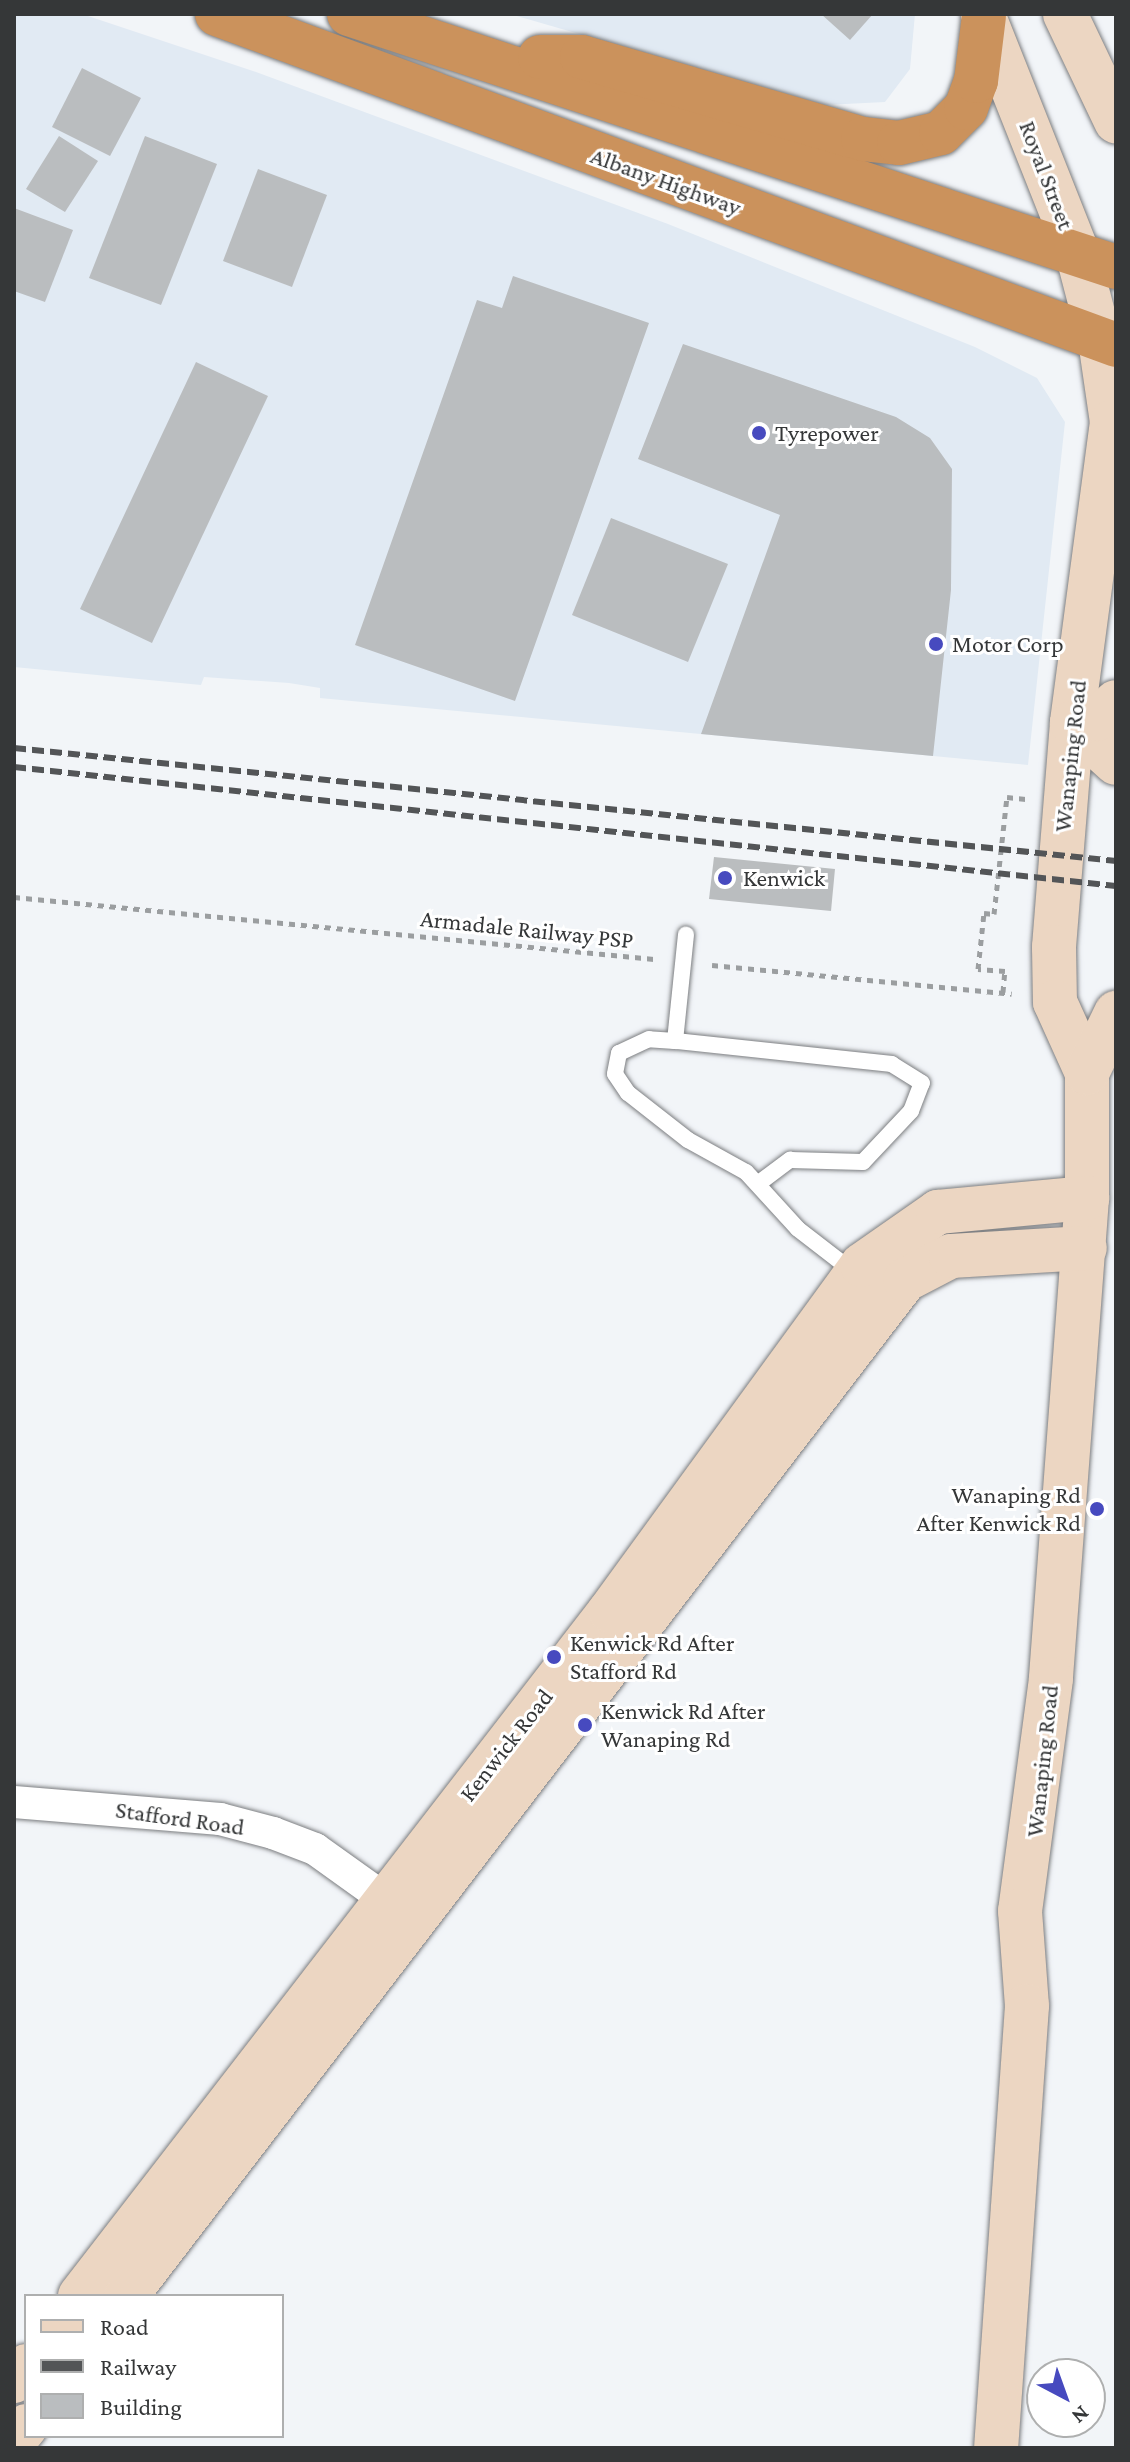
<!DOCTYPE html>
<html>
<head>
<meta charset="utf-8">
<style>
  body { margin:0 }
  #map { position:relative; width:1130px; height:2462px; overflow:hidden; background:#f2f5f8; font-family:"Crimson Pro",serif }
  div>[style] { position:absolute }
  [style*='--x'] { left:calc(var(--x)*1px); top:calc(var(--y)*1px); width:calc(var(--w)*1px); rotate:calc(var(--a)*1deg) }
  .built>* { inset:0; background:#e1eaf3 }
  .building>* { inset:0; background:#babdbf }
  .path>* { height:5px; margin-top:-2.5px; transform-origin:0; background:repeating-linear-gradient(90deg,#9b9ea0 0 6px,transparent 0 12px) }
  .roads { filter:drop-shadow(0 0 2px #7c7e81) drop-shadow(0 0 2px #7c7e81) }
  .service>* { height:16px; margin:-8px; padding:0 8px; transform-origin:8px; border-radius:8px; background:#fff }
  .minor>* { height:32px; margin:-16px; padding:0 16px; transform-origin:16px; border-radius:16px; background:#fff }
  .secondary>* { height:44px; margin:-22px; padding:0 22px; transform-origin:22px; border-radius:22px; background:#ecd6c2 }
  .trunk>* { height:44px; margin:-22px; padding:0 22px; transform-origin:22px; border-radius:22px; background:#cb925c }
  .rail>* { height:6px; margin-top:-3px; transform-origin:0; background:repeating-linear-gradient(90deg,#535557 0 12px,transparent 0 18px) }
  .dots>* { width:22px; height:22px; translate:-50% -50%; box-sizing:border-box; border:4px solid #fff; border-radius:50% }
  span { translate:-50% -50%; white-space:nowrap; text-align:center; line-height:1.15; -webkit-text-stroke:6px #fff; paint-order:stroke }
  .street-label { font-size:24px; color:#353738 }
  .poi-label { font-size:24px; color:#353738 }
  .left { translate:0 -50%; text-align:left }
  .right { translate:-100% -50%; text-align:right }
  .frame { position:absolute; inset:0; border:16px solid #353738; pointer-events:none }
  .legend { position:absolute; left:24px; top:2294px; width:260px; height:144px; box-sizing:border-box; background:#fff; border:2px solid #aeafaf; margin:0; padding:10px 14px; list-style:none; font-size:24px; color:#353738 }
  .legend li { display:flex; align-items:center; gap:16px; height:40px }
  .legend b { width:40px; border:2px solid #aeafaf }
  .north { position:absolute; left:1026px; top:2358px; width:80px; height:80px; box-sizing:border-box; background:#fff; border:2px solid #aeafaf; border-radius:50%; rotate:139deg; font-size:22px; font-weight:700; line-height:32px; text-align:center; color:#353738 }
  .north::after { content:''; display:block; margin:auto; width:28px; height:36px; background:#474abf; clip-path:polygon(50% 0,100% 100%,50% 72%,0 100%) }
</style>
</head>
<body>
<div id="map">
  <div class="built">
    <div style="clip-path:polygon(14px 14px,82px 14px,253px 71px,668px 224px,975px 347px,1037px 378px,1065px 422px,1028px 765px,320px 698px,320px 688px,289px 683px,204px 677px,201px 685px,14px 667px)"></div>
    <div style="clip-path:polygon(510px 14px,915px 14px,910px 69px,885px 102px,825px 105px)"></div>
  </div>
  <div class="building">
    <div style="clip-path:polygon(821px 14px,873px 14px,850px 40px)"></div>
    <div style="clip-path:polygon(82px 68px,141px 98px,110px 156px,52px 127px)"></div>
    <div style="clip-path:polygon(59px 136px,98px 161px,65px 212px,26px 189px)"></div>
    <div style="clip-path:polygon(145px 136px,217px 164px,161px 305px,89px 278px)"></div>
    <div style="clip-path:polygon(258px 169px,327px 195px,292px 287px,223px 261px)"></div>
    <div style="clip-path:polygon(14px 208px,73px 230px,45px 302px,14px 291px)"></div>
    <div style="clip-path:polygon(513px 276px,649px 323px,515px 701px,355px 645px,477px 300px,502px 308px)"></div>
    <div style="clip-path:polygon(683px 344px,896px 417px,930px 438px,952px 469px,951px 590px,933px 756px,701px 734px,780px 515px,638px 459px)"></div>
    <div style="clip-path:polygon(196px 362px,268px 396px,152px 643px,80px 609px)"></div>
    <div style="clip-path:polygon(611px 518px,728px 564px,688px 662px,572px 615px)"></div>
    <div style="clip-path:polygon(714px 857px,835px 869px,831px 911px,709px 899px)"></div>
  </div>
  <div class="path">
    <div style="--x:14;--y:897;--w:643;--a:5.53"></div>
    <div style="--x:712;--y:965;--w:301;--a:5.5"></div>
    <div style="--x:1003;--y:992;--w:21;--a:-85"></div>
    <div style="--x:1005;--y:971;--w:27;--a:-176"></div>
    <div style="--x:978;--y:969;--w:56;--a:-83.9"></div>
    <div style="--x:984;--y:913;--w:10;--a:6"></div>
    <div style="--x:994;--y:914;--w:118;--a:-83.7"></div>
    <div style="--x:1007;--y:797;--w:19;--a:6"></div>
  </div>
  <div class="roads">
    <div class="service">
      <div style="--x:675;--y:1041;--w:107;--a:-84.1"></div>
      <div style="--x:759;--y:1183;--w:39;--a:-37"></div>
      <div style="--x:790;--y:1160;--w:73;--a:1.6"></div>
      <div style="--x:863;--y:1162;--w:70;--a:-46.7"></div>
      <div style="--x:911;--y:1111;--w:30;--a:-69"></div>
      <div style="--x:922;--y:1083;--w:36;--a:-148"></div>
      <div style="--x:892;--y:1064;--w:218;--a:-173.9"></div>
      <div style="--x:675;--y:1041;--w:26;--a:-176"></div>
      <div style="--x:649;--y:1039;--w:33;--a:155"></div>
      <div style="--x:619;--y:1053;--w:21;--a:101"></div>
      <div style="--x:615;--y:1074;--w:23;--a:56"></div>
      <div style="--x:628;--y:1093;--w:76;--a:38.1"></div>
      <div style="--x:688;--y:1140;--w:66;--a:28.9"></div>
      <div style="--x:746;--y:1172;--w:77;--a:47.6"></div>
      <div style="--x:798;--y:1229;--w:72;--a:37.7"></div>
    </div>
    <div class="minor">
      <div style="--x:14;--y:1802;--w:207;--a:4.7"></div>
      <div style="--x:220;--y:1819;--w:55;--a:14.8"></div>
      <div style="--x:273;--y:1833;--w:45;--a:20.9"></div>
      <div style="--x:315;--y:1849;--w:108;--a:35.6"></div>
    </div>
    <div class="secondary">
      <div style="--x:983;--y:14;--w:256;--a:68.4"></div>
      <div style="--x:1077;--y:252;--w:91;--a:75.4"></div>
      <div style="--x:1100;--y:340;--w:83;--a:81.7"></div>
      <div style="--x:1112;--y:422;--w:304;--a:97.6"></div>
      <div style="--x:1072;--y:723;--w:225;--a:94.6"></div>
      <div style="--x:1054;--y:947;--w:55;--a:89"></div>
      <div style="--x:1055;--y:1002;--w:78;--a:65.7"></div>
      <div style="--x:1087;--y:1073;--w:125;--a:90"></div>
      <div style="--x:1087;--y:1198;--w:482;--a:94.3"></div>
      <div style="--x:1051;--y:1679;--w:234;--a:97.6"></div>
      <div style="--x:1020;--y:1911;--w:95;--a:85.8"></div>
      <div style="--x:1027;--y:2006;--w:443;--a:94"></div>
      <div style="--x:1065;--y:14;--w:119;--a:64.5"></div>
      <div style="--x:1072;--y:723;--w:59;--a:42.3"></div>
      <div style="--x:1072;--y:723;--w:25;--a:-9"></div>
      <div style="--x:1097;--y:719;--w:25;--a:-42"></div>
      <div style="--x:1087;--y:1073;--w:67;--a:-64.2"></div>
      <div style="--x:80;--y:2296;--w:866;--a:-52.27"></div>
      <div style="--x:610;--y:1611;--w:428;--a:-53.9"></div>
      <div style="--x:862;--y:1265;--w:93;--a:-34.9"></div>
      <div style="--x:938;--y:1212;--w:150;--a:-5.4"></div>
      <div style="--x:126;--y:2296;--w:1280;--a:-52.52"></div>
      <div style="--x:905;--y:1280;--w:52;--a:-27.6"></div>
      <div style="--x:951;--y:1256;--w:134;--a:-3.4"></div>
      <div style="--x:14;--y:2381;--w:19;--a:-51"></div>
      <div style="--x:14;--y:2441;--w:19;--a:-51"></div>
    </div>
    <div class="trunk">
      <div style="--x:217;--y:14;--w:958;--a:20.21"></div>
      <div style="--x:349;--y:14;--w:808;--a:18.26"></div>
      <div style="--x:540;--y:57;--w:42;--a:0"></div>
      <div style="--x:582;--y:57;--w:293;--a:16.3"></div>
      <div style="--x:863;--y:139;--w:36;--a:6"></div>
      <div style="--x:899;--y:143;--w:43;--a:-13.4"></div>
      <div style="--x:941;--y:133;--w:35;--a:-45"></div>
      <div style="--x:966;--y:108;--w:29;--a:-70"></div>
      <div style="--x:976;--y:81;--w:65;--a:-83"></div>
    </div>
  </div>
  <div class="rail">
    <div style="--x:14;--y:748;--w:1108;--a:5.85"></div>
    <div style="--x:14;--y:767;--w:1108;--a:6.16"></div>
  </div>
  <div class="dots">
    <div style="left:759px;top:433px;background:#474abf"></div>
    <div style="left:936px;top:644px;background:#474abf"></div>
    <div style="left:725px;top:878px;background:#474abf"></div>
    <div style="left:1097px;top:1509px;background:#474abf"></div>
    <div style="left:554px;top:1657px;background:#474abf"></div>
    <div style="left:585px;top:1725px;background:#474abf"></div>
  </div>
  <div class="street-label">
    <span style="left:1047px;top:175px;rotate:69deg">Royal Street</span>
    <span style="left:666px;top:181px;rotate:20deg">Albany Highway</span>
    <span style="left:1070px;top:756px;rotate:-84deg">Wanaping Road</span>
    <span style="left:527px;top:929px;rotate:6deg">Armadale Railway PSP</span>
    <span style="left:506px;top:1745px;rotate:-52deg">Kenwick Road</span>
    <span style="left:1042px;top:1761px;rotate:-84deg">Wanaping Road</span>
    <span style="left:180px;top:1818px;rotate:8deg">Stafford Road</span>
  </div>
  <div class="poi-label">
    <span class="left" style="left:775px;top:433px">Tyrepower</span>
    <span class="left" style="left:952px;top:644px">Motor Corp</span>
    <span class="left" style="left:743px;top:878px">Kenwick</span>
    <span class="right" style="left:1081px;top:1509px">Wanaping Rd<br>After Kenwick Rd</span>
    <span class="left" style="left:570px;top:1657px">Kenwick Rd After<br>Stafford Rd</span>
    <span class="left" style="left:601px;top:1725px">Kenwick Rd After<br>Wanaping Rd</span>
  </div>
  <div class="frame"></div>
  <ul class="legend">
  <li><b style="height:10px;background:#ecd6c2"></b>Road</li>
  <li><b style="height:10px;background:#535557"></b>Railway</li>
  <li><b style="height:22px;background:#babdbf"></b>Building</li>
  </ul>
  <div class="north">N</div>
</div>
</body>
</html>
